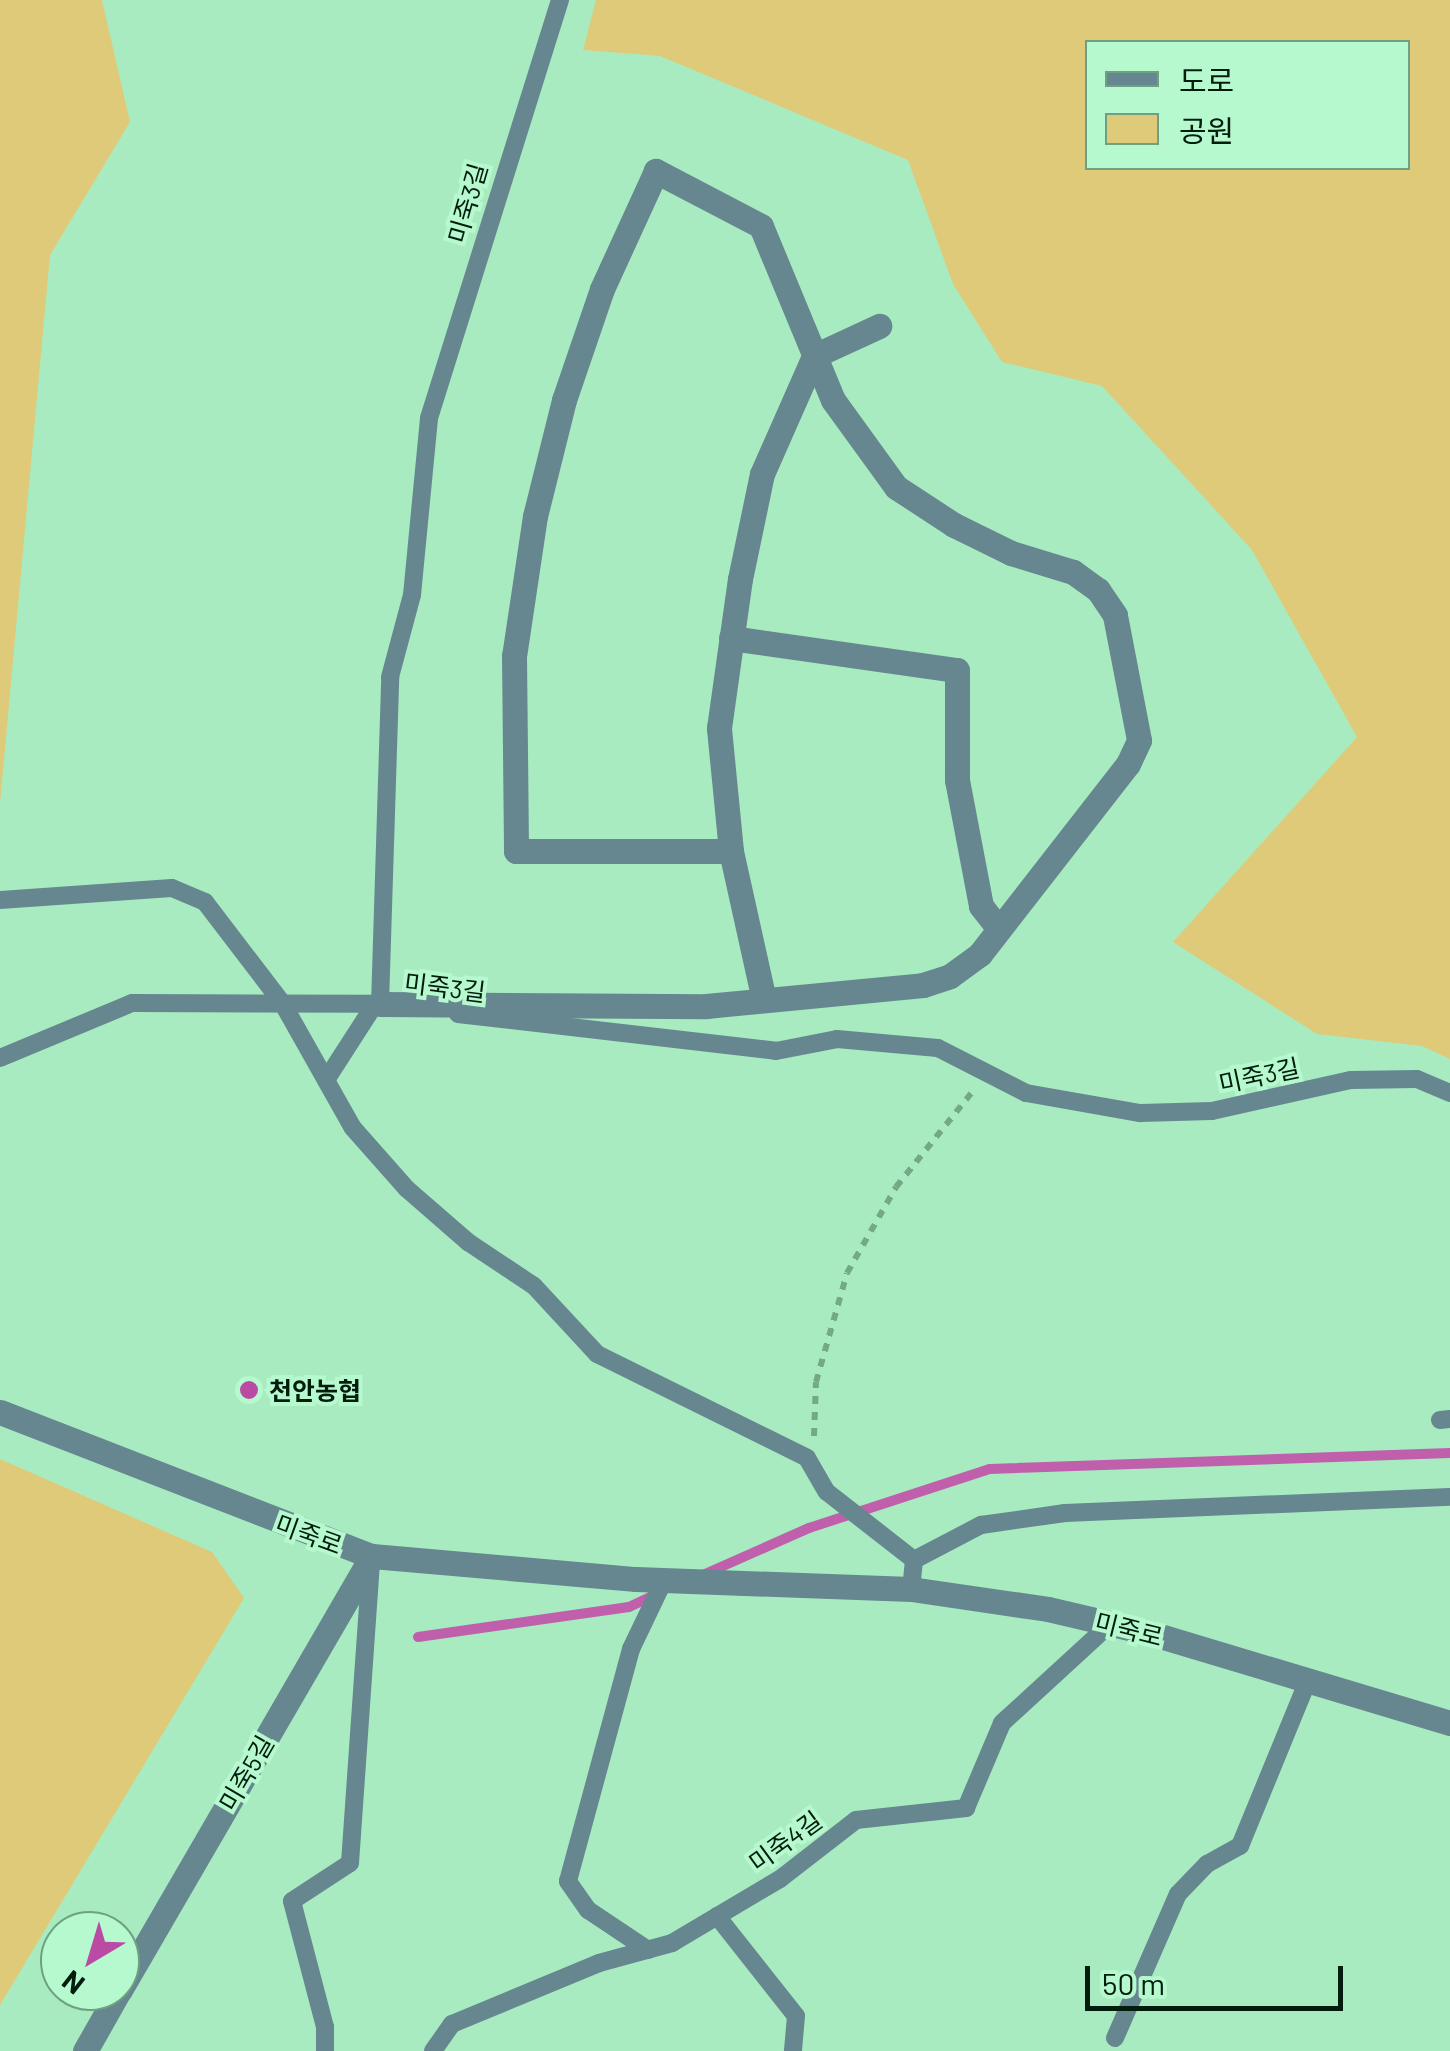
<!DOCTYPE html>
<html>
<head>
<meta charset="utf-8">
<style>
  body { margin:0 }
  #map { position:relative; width:1450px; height:2051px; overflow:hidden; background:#a9ebc1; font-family:Barlow,"Noto Sans KR",sans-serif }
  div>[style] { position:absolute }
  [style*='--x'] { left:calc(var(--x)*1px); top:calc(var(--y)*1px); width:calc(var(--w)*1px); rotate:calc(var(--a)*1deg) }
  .green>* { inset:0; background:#deca78 }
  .stream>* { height:10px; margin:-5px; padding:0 5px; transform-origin:5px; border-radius:5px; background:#c060ac }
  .path>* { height:6px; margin-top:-3px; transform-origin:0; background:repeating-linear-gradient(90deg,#74a988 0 8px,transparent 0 16px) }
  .service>* { height:18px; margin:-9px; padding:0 9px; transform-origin:9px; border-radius:9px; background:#668790 }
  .minor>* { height:25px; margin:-12.5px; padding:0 12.5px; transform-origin:12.5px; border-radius:12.5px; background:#668790 }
  .tertiary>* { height:25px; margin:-12.5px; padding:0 12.5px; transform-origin:12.5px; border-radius:12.5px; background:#668790 }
  .dots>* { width:28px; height:28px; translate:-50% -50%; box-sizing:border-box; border:5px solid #b6f9ce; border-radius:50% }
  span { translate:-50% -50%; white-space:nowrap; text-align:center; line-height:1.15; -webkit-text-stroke:8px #b6f9ce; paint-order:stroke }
  .street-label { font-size:25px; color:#021c0e }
  .poi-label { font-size:25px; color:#021c0e; font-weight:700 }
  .left { translate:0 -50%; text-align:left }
  .legend { position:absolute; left:1085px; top:40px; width:325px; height:130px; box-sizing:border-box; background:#b6f9ce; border:2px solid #6ea181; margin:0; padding:12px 18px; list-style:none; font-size:30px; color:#021c0e }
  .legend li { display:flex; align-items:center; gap:20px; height:50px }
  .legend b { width:50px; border:2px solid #6ea181 }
  .north { position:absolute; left:40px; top:1911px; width:100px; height:100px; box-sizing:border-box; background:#b6f9ce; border:2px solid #6ea181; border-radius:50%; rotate:218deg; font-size:28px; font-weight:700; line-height:40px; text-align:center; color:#021c0e }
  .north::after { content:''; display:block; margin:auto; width:35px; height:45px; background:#bb4aa5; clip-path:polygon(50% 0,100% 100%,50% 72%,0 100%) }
  .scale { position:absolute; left:1085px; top:1966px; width:258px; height:45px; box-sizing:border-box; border:5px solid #021c0e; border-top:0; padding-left:12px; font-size:30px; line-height:35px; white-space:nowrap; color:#021c0e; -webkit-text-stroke:8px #b6f9ce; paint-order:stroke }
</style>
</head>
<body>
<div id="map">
  <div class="green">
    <div style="clip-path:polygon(0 0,102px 0,130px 122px,50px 255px,0 803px)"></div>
    <div style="clip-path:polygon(evenodd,596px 0,1450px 0,1450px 1059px,1422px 1046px,1317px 1034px,1173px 942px,1357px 737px,1252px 550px,1102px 386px,1002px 362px,953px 284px,908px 160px,660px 56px,583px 50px,596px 0,1408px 42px,1408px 168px,1088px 168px,1088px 42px,1408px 42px)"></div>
    <div style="clip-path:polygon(0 1459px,212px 1552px,244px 1598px,0 2005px)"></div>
  </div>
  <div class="stream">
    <div style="--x:705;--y:1574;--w:114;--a:-23.9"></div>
    <div style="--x:809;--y:1528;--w:190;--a:-18.1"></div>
    <div style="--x:990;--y:1469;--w:460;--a:-2"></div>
    <div style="--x:418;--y:1637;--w:213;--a:-8.1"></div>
    <div style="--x:629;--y:1607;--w:31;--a:-25"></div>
  </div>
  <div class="path">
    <div style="--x:814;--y:1436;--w:54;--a:-87.9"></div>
    <div style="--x:816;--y:1382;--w:113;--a:-74.1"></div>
    <div style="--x:847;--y:1273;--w:99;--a:-60.3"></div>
    <div style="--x:896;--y:1187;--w:122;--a:-51.3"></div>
  </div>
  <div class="service">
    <div style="--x:0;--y:900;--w:172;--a:-4"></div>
    <div style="--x:172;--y:888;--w:36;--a:23"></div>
    <div style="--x:205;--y:902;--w:128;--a:52.6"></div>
    <div style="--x:283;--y:1004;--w:142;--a:60.6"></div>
    <div style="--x:353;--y:1128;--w:81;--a:48.5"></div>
    <div style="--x:407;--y:1189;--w:81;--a:41"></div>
    <div style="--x:468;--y:1242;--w:79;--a:33.7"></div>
    <div style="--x:534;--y:1286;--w:93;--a:47.2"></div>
    <div style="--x:597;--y:1354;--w:234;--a:26.3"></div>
    <div style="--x:807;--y:1458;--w:39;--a:60"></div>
    <div style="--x:827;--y:1492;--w:110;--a:38"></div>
    <div style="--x:388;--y:1005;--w:8;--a:-173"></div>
    <div style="--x:380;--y:1004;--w:327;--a:-88.2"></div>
    <div style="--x:390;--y:677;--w:85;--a:-75"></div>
    <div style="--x:412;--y:595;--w:178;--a:-84.5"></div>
    <div style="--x:429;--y:418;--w:438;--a:-72.6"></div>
    <div style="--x:458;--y:1014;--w:320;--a:6.6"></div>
    <div style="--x:776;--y:1051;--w:62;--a:-11.1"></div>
    <div style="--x:837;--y:1039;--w:101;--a:5.1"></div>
    <div style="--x:938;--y:1048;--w:99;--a:27.1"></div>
    <div style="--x:1026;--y:1093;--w:116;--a:10"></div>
    <div style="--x:1140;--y:1113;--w:72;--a:-1.6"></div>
    <div style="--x:1212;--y:1111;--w:142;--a:-12.6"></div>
    <div style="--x:1351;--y:1080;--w:66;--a:-0.9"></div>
    <div style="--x:1417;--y:1079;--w:36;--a:23"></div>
    <div style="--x:0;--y:1058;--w:143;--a:-22.6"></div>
    <div style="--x:132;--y:1003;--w:248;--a:0.2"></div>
    <div style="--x:326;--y:1080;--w:90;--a:-57.2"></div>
    <div style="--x:1440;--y:1420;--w:10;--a:-6"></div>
    <div style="--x:911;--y:1589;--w:29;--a:-84"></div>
    <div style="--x:914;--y:1560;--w:76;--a:-27.6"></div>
    <div style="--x:981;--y:1525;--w:85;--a:-8.1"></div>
    <div style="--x:1065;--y:1513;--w:385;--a:-2.4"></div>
    <div style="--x:717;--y:1916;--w:127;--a:51.7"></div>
    <div style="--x:796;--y:2016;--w:35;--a:95"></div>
    <div style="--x:648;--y:1950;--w:72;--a:-146.3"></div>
    <div style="--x:588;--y:1910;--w:35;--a:-125"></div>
    <div style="--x:568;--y:1881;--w:240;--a:-74.8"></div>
    <div style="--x:631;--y:1649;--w:76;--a:-64.4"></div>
    <div style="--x:1115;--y:2038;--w:157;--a:-66.4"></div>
    <div style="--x:1178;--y:1894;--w:42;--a:-46"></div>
    <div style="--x:1207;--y:1864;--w:38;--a:-29"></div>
    <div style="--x:1240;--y:1846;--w:176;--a:-67.7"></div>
    <div style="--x:325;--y:2051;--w:24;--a:-90"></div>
    <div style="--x:325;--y:2027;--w:130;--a:-104.7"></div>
    <div style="--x:292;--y:1901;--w:69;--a:-33.2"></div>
    <div style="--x:350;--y:1863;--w:300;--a:-86"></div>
    <div style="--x:433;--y:2051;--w:33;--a:-55"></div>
    <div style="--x:452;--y:2024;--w:159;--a:-22.5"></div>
    <div style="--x:599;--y:1963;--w:76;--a:-15.3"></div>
    <div style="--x:672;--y:1943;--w:126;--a:-30.7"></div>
    <div style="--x:780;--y:1879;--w:96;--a:-37.8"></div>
    <div style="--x:856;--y:1820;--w:111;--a:-6.2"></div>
    <div style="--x:966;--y:1808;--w:92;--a:-67"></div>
    <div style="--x:1002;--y:1723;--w:147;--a:-42.5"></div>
  </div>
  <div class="minor">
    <div style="--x:731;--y:638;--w:228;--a:8.1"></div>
    <div style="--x:957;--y:670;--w:110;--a:90"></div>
    <div style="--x:957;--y:780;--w:128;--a:79.2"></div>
    <div style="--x:981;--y:906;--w:29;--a:52"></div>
    <div style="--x:764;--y:1000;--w:153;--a:-102.5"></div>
    <div style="--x:731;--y:851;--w:124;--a:-95.6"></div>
    <div style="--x:719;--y:728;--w:150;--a:-82"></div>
    <div style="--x:740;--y:579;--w:107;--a:-78.2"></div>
    <div style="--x:762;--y:474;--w:129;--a:-66.2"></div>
    <div style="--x:814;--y:356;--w:72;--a:-24.8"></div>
    <div style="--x:380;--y:1004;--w:326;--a:0.4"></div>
    <div style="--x:706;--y:1006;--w:218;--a:-5.5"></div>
    <div style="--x:923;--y:985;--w:28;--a:-18"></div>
    <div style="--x:950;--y:976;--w:37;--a:-36"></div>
    <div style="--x:980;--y:954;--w:241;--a:-52.1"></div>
    <div style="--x:1128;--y:764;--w:26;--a:-65"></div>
    <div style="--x:1139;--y:740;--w:127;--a:-100.9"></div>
    <div style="--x:1115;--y:615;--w:30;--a:-124"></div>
    <div style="--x:1098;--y:590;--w:31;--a:-144"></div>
    <div style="--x:1073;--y:572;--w:65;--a:-163"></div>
    <div style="--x:1011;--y:553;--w:64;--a:-153.8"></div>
    <div style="--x:954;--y:525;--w:69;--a:-146.8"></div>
    <div style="--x:896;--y:487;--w:107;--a:-125.9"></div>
    <div style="--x:833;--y:400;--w:188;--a:-112.5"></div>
    <div style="--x:761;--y:226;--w:119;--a:-152.4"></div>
    <div style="--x:656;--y:171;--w:130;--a:114.6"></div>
    <div style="--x:602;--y:289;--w:117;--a:108.9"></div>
    <div style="--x:564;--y:400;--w:120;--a:104"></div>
    <div style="--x:535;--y:516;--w:142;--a:98.5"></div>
    <div style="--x:514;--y:656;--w:195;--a:89.4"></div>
    <div style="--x:516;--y:851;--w:215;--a:0"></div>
    <div style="--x:636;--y:1579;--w:275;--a:2.1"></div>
    <div style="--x:911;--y:1589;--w:138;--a:8.3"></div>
    <div style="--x:1048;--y:1609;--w:105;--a:13.2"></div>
    <div style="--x:1150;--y:1633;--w:313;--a:16.7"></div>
    <div style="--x:120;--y:1990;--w:502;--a:-59.86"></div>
    <div style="--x:85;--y:2051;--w:69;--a:-60.5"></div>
  </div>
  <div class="tertiary">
    <div style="--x:0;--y:1412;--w:399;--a:21.2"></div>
    <div style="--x:372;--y:1556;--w:265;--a:5"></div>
  </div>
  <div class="dots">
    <div style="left:249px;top:1390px;background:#bb4aa5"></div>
  </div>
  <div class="street-label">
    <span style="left:467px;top:203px;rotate:-74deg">미죽3길</span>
    <span style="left:445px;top:987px;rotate:7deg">미죽3길</span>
    <span style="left:1259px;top:1075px;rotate:-12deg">미죽3길</span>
    <span style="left:309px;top:1534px;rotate:20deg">미죽로</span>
    <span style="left:1129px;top:1629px;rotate:14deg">미죽로</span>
    <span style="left:246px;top:1773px;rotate:-60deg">미죽5길</span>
    <span style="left:785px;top:1841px;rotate:-36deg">미죽4길</span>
  </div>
  <div class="poi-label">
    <span class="left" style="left:269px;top:1390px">천안농협</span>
  </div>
  <ul class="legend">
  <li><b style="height:12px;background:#668790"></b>도로</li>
  <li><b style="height:28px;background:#deca78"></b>공원</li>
  </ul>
  <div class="north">N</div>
  <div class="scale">50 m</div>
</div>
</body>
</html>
